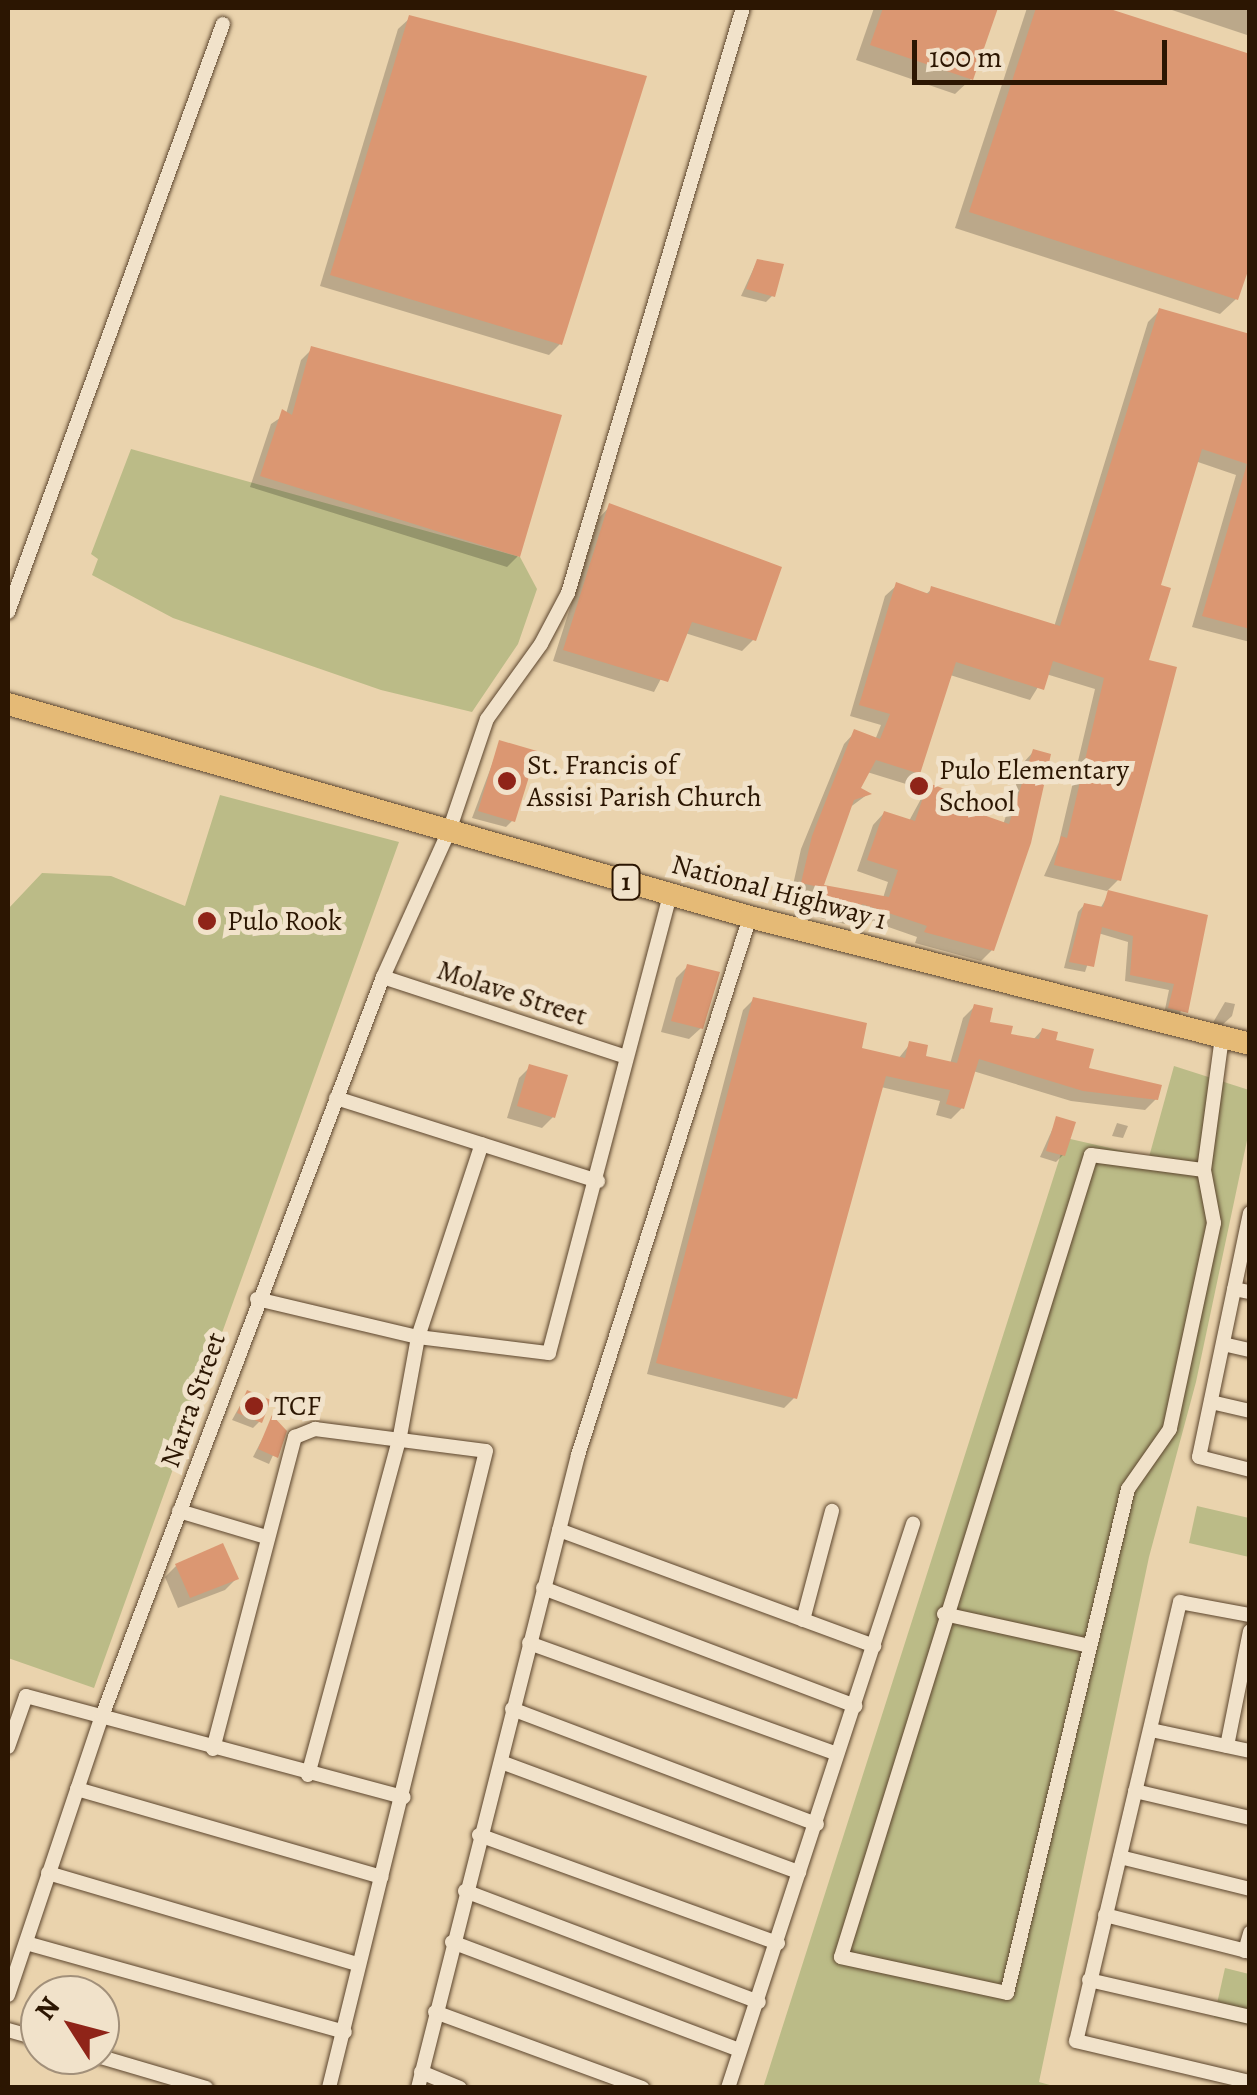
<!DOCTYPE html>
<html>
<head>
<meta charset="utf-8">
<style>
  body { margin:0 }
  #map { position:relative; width:1257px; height:2095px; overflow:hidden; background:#ead3ad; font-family:Alegreya,serif }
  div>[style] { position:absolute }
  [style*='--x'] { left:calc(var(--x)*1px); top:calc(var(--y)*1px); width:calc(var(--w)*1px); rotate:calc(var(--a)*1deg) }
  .green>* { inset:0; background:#bbbb87 }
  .shadow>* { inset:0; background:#0003 }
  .building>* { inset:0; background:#db9772 }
  .roads { filter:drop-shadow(0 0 2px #5c452d) drop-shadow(0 0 2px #5c452d) }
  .minor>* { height:14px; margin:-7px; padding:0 7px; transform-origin:7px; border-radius:7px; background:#f1e2ca }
  .trunk>* { height:22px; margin:-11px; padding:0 11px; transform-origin:11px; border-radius:11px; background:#e5ba76 }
  .dots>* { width:28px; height:28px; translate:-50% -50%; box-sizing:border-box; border:5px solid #f1e2ca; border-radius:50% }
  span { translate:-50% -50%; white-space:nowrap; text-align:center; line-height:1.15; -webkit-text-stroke:10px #f1e2ca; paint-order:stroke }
  .shield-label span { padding:2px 8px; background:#f1e2ca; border:2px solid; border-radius:8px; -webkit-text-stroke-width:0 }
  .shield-label { font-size:25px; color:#2c1602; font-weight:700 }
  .poi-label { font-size:28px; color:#2c1602 }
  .left { translate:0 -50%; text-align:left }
  .street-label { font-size:28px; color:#2c1602 }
  .frame { position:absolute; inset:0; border:10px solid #2c1602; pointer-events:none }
  .north { position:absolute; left:20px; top:1975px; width:100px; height:100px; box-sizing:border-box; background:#f1e2ca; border:2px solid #a2907a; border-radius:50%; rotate:306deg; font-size:28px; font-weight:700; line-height:40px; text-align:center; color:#2c1602 }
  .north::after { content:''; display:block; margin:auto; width:35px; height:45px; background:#8f2418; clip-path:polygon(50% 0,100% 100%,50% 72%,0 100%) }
  .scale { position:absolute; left:912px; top:40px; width:255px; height:45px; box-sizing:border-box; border:5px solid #2c1602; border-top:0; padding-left:12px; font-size:30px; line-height:35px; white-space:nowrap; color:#2c1602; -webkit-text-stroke:8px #f1e2ca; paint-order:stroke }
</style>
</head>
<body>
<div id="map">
  <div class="green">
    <div style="clip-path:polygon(131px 449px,520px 557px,537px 589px,518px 644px,472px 712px,381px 690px,173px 618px,92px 575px,98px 559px,91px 554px)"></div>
    <div style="clip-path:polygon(220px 795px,399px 842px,94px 1688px,8px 1658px,8px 909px,42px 873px,111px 876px,185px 906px)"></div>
    <div style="clip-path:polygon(1174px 1066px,1249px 1090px,1249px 1131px,1196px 1382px,1149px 1557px,1039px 2082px,1057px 2087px,763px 2088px,1066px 1138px,1149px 1157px)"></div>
    <div style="clip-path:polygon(1197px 1506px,1249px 1518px,1249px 1557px,1189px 1543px)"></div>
    <div style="clip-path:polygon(1225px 1968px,1249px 1974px,1249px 2025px,1214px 2017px)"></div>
  </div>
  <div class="shadow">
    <div style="clip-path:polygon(874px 8px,996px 8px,971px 79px,955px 94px,856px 60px)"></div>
    <div style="clip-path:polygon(1027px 8px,1099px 8px,1250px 57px,1236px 299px,1220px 314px,955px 228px)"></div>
    <div style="clip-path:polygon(1166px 8px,1250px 8px,1250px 36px)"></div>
    <div style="clip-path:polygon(410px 18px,560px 344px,549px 355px,320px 286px,398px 29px)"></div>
    <div style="clip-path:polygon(757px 261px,773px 295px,766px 302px,741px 296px)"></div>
    <div style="clip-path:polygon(1159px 311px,1250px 337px,1250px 642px,1192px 627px,1236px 475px,1195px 461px,1158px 587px,1118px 880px,1107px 891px,1044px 876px,1059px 842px,1095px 689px,1046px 674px,1030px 700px,950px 675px,917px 773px,906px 784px,867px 772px,858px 789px,868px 794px,849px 808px,821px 887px,883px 898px,888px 882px,857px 871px,873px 825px,884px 813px,909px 821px,928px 786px,1003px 825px,1023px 763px,1034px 751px,992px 950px,981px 961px,915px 943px,917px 937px,854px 915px,845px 924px,808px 915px,814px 899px,791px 894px,801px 849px,844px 744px,855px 732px,875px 740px,881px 725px,850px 716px,885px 596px,897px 585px,925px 595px,932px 589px,1054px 627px,1148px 322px)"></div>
    <div style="clip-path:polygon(312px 349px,518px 556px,507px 567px,250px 487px,271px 424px,286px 414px,301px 360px)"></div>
    <div style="clip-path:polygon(610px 506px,754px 639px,742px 651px,685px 633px,654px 692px,553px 661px,599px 518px)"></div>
    <div style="clip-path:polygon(500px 743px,513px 820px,506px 827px,472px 818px)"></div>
    <div style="clip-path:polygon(1109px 893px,1205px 917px,1179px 1018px,1164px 1014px,1169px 990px,1125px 981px,1128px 942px,1098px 933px,1085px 972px,1064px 968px,1078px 912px,1084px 905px,1100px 909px)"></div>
    <div style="clip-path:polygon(688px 966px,701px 1028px,689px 1039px,661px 1032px,676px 978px)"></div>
    <div style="clip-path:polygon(754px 999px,859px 1050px,898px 1059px,910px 1044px,923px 1058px,950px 1064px,963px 1018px,974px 1007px,986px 1023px,1008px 1036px,1032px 1041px,1042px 1030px,1086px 1070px,1156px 1099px,1145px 1110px,1071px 1101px,973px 1071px,962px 1108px,951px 1119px,936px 1115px,940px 1101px,881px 1087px,795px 1397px,784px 1408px,647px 1374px,743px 1010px)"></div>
    <div style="clip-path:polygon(1225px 1002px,1235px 1004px,1232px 1016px,1220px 1027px,1211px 1026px)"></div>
    <div style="clip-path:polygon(530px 1067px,553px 1117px,542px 1128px,507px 1118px,519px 1078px)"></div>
    <div style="clip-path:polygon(1057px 1119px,1063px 1155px,1056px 1162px,1040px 1157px)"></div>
    <div style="clip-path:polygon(1117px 1123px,1128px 1126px,1123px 1138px,1112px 1136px)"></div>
    <div style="clip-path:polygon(247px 1393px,260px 1421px,253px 1428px,232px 1420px)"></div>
    <div style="clip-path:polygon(273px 1418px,284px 1431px,269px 1464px,253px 1457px)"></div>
    <div style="clip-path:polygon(176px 1566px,236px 1579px,225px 1590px,178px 1608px,165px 1577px)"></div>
  </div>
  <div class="building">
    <div style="clip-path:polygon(883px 8px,998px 8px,973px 80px,870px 45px)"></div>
    <div style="clip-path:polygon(1036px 8px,1107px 8px,1250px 54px,1250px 265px,1238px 300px,969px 212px)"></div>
    <div style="clip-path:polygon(409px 15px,647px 76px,562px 345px,330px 275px)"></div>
    <div style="clip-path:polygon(757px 259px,784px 264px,775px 297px,746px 289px)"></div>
    <div style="clip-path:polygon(1159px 308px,1250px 334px,1250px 629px,1202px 616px,1247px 464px,1202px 449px,1161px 585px,1171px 588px,1149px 660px,1177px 667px,1121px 881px,1054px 865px,1061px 836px,1067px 838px,1104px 678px,1053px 661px,1044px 690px,956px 662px,920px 774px,876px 760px,861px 788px,872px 794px,854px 800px,824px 885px,889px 897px,898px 870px,867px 860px,884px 811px,915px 821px,928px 783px,976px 800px,972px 811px,1009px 824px,1033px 749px,1051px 754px,1031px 843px,994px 951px,924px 932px,927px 926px,862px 904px,858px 914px,818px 904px,823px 888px,801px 883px,812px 836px,854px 729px,880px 739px,890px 714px,859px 705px,896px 582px,929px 594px,931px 586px,1060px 626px)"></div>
    <div style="clip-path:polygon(311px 346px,562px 415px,520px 557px,260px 476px,282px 409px,292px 415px)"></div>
    <div style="clip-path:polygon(609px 503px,782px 567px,756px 641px,692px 622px,668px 682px,563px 650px)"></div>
    <div style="clip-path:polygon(499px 740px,537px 751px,515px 822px,478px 811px)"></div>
    <div style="clip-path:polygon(1108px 890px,1208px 915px,1188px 1013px,1168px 1008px,1174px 984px,1130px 975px,1133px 936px,1102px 927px,1094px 967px,1069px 962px,1084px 903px,1103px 907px)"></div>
    <div style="clip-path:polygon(687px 964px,720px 972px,703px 1029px,671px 1021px)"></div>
    <div style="clip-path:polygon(753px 997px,867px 1023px,862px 1048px,905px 1058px,909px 1041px,928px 1045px,926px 1056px,957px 1063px,974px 1004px,993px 1008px,990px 1022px,1013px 1026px,1011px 1034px,1039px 1039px,1042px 1028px,1058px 1032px,1056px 1040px,1094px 1049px,1089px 1068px,1162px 1085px,1158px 1100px,1083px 1091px,979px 1059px,964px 1109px,946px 1104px,950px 1090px,886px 1076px,797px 1399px,656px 1363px)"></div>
    <div style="clip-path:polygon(529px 1064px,568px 1075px,555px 1118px,517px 1106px)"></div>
    <div style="clip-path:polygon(1056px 1116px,1076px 1122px,1065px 1156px,1046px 1151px)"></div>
    <div style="clip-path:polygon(247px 1390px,271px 1400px,262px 1423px,237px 1413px)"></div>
    <div style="clip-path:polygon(272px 1415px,287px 1431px,278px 1458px,258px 1449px)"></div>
    <div style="clip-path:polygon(223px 1543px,239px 1579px,190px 1598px,175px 1564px)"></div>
  </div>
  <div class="roads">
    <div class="minor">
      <div style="--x:8;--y:612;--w:626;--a:-69.92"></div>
      <div style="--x:383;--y:977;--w:256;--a:18.2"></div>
      <div style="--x:336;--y:1098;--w:275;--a:17.6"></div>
      <div style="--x:1091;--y:1155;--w:114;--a:7.6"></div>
      <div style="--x:1204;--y:1170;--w:54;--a:79.3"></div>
      <div style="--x:1214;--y:1223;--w:211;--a:102.1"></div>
      <div style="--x:1170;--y:1429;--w:73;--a:125"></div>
      <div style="--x:1128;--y:1489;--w:518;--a:103.5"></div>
      <div style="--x:1007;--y:1993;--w:170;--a:-167.8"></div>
      <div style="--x:841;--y:1957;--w:840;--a:-72.69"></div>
      <div style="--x:1204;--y:1170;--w:134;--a:-82.3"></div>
      <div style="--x:1250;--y:1213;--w:249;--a:101.8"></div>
      <div style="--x:1199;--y:1457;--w:53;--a:14.3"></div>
      <div style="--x:1234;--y:1289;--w:16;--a:11"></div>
      <div style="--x:257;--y:1299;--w:165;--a:13.3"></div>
      <div style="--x:418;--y:1337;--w:132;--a:7"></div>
      <div style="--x:549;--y:1353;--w:475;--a:-75.2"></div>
      <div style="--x:1223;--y:1344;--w:28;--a:13"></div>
      <div style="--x:1211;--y:1402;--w:40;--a:13"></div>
      <div style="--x:179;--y:1511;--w:91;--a:16.6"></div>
      <div style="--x:559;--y:1530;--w:336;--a:20.2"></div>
      <div style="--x:543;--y:1588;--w:334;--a:20.7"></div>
      <div style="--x:944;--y:1614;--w:149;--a:12.4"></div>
      <div style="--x:1250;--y:1615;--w:71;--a:-169.5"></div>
      <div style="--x:1180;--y:1602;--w:451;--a:103.3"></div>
      <div style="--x:1076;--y:2041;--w:179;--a:13.3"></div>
      <div style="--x:803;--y:1620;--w:113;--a:-75.1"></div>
      <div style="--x:529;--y:1643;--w:327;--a:19.8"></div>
      <div style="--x:512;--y:1709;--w:326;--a:20.7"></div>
      <div style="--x:1151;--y:1730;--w:101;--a:12"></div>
      <div style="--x:1227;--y:1746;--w:117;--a:-78.7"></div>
      <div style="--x:8;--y:1747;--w:54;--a:-70.6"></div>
      <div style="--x:26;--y:1696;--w:391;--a:15"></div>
      <div style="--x:213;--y:1749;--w:323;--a:-75.3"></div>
      <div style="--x:295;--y:1437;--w:22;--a:-22"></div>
      <div style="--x:315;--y:1429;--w:172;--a:7.3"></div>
      <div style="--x:486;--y:1451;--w:656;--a:103.85"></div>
      <div style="--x:501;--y:1762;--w:318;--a:20.3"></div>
      <div style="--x:308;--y:1775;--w:351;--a:-74.8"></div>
      <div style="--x:400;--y:1436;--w:101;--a:-79.7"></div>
      <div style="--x:418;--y:1337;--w:203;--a:-71.7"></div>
      <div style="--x:77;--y:1789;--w:317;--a:16.1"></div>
      <div style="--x:1135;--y:1791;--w:118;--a:13.2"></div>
      <div style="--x:479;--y:1835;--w:318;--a:19.9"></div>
      <div style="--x:1120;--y:1857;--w:134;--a:13.8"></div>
      <div style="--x:48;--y:1873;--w:323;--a:16.4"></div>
      <div style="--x:465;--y:1891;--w:314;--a:20.7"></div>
      <div style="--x:1105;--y:1915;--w:150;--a:14.3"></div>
      <div style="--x:452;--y:1942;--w:307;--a:20.6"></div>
      <div style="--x:26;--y:1943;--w:331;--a:15.6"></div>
      <div style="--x:1245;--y:1951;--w:19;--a:-74"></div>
      <div style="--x:1089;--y:1980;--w:165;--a:12.9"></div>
      <div style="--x:8;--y:1995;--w:294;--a:-71.4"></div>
      <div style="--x:102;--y:1716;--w:791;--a:-69.18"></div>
      <div style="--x:383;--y:977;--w:160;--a:-65.7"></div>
      <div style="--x:449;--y:831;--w:118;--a:-71.3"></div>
      <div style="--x:487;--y:719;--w:92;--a:-54.2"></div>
      <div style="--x:541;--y:644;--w:58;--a:-62.1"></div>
      <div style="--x:568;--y:593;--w:611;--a:-73.35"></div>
      <div style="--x:435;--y:2012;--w:221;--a:20.1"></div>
      <div style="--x:8;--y:2030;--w:33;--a:16"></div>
      <div style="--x:94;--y:2055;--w:117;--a:16.4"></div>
      <div style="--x:421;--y:2072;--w:42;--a:22.3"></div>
      <div style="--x:418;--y:2088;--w:653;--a:-75.81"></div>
      <div style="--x:578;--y:1455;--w:565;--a:-72.27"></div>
      <div style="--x:728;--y:2088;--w:594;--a:-71.84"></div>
    </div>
    <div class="trunk">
      <div style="--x:8;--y:704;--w:772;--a:16.02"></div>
      <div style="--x:750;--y:917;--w:516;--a:14.25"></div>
    </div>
  </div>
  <div class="dots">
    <div style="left:507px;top:781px;background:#8f2418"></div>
    <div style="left:919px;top:786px;background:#8f2418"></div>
    <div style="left:207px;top:921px;background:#8f2418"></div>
    <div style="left:254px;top:1406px;background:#8f2418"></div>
  </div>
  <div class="shield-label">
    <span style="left:626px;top:882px">1</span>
  </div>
  <div class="poi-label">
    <span class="left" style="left:527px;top:781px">St. Francis of<br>Assisi Parish Church</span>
    <span class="left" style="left:939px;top:786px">Pulo Elementary<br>School</span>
    <span class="left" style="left:227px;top:921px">Pulo Rook</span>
    <span class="left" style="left:274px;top:1406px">TCF</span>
  </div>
  <div class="street-label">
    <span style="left:779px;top:892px;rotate:15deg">National Highway 1</span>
    <span style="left:512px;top:993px;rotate:18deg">Molave Street</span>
    <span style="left:193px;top:1400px;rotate:-70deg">Narra Street</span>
  </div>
  <div class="frame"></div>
  <div class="north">N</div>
  <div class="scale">100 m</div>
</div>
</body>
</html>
